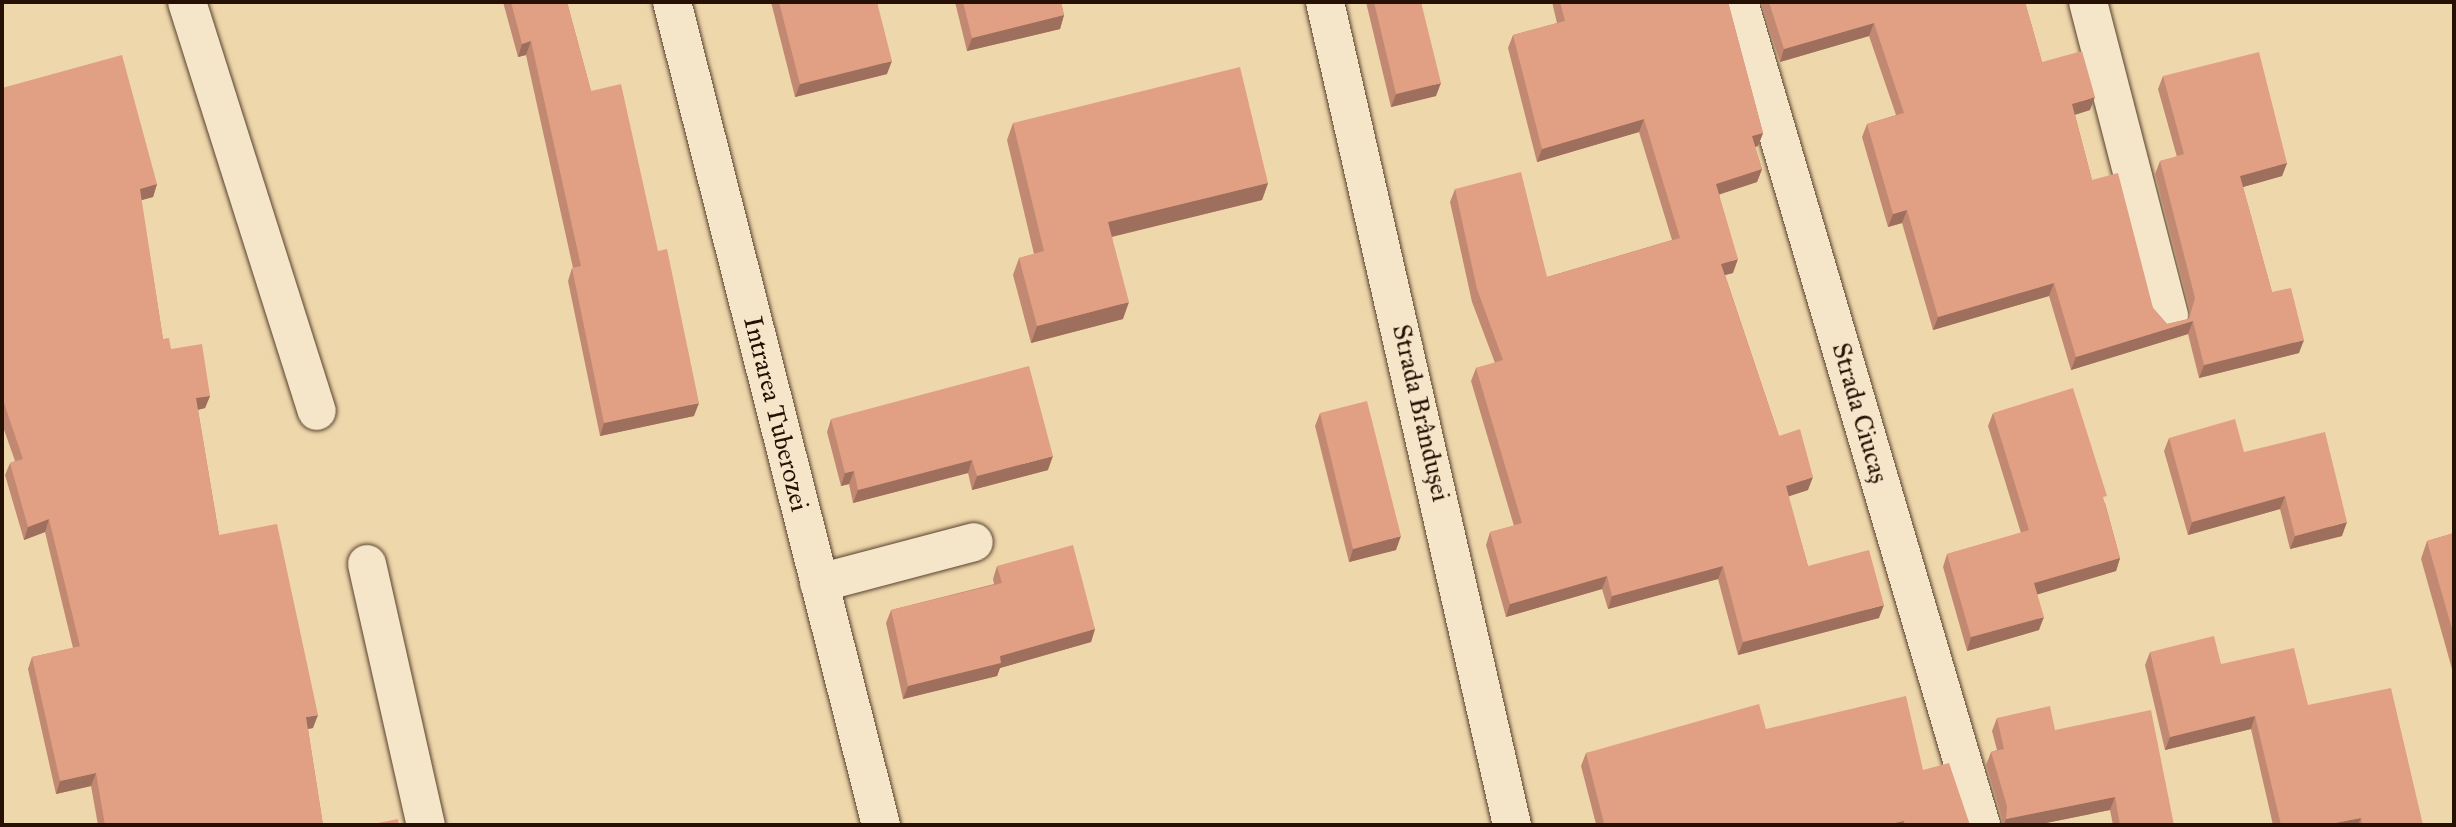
<!DOCTYPE html>
<html>
<head>
<meta charset="utf-8">
<style>
  body { margin:0 }
  #map { position:relative; width:2456px; height:827px; overflow:hidden; background:#efd7ac; font-family:"IM FELL Great Primer",serif }
  div>[style] { position:absolute }
  [style*='--x'] { left:calc(var(--x)*1px); top:calc(var(--y)*1px); width:calc(var(--w)*1px); rotate:calc(var(--a)*1deg) }
  .roads { filter:drop-shadow(0 0 2px #58422e) drop-shadow(0 0 2px #58422e) }
  .minor>* { height:38px; margin:-19px; padding:0 19px; transform-origin:19px; border-radius:19px; background:#f5e5c9 }
  .wall>* { inset:0; background:#c28972 }
  .shaded-wall>* { inset:0; background:#9e6f5c }
  .building>* { inset:0; background:#e19f84 }
  span { translate:-50% -50%; white-space:nowrap; text-align:center; line-height:1.15; -webkit-text-stroke:5px #f5e5c9; paint-order:stroke }
  .street-label { font-size:26px; color:#261004 }
  .frame { position:absolute; inset:0; border:4px solid #261004; pointer-events:none }
</style>
</head>
<body>
<div id="map">
  <div class="roads">
    <div class="minor">
      <div style="--x:187;--y:2;--w:429;--a:72.4"></div>
      <div style="--x:672;--y:2;--w:849;--a:75.75"></div>
      <div style="--x:1325;--y:2;--w:844;--a:77.2"></div>
      <div style="--x:1739;--y:2;--w:858;--a:73.61"></div>
      <div style="--x:2088;--y:2;--w:324;--a:75.5"></div>
      <div style="--x:367;--y:564;--w:268;--a:77.3"></div>
      <div style="--x:819;--y:583;--w:160;--a:-14.8"></div>
    </div>
  </div>
  <div class="wall">
    <div style="clip-path:polygon(503px 2px,567px 2px,591px 91px,694px 416px,600px 436px,568px 281px,572px 268px,573px 268px,526px 55px,518px 57px)"></div>
    <div style="clip-path:polygon(771px 2px,877px 2px,887px 74px,795px 97px)"></div>
    <div style="clip-path:polygon(955px 2px,1061px 2px,1064px 15px,1060px 29px,967px 51px)"></div>
    <div style="clip-path:polygon(1366px 2px,1421px 2px,1436px 96px,1391px 107px)"></div>
    <div style="clip-path:polygon(1552px 2px,1728px 2px,1763px 133px,1758px 146px,1755px 147px,1762px 169px,1757px 182px,1719px 194px,1733px 273px,1725px 275px,1779px 436px,1808px 490px,1788px 496px,1808px 566px,1879px 618px,1738px 655px,1718px 579px,1608px 609px,1602px 589px,1506px 617px,1486px 545px,1490px 532px,1514px 526px,1471px 381px,1476px 368px,1495px 363px,1472px 302px,1450px 202px,1455px 189px,1547px 277px,1672px 240px,1639px 132px,1537px 162px,1508px 48px,1513px 35px,1557px 23px)"></div>
    <div style="clip-path:polygon(1760px 2px,2025px 2px,2042px 62px,2090px 110px,2075px 115px,2092px 180px,2153px 308px,2167px 324px,2188px 319px,2190px 311px,2155px 174px,2160px 161px,2177px 157px,2158px 89px,2163px 76px,2287px 163px,2282px 176px,2243px 187px,2272px 292px,2299px 353px,2199px 378px,2188px 334px,2071px 370px,2049px 296px,1933px 330px,1902px 223px,1888px 227px,1862px 137px,1867px 124px,1896px 115px,1869px 36px,1780px 62px)"></div>
    <div style="clip-path:polygon(2px 88px,157px 184px,153px 197px,141px 200px,163px 339px,210px 396px,205px 408px,198px 410px,219px 535px,313px 728px,308px 729px,323px 825px,98px 825px,91px 786px,56px 794px,28px 669px,32px 657px,73px 648px,45px 532px,24px 540px,5px 475px,10px 463px,15px 461px,2px 424px)"></div>
    <div style="clip-path:polygon(1013px 123px,1268px 183px,1262px 200px,1112px 237px,1123px 319px,1031px 343px,1013px 275px,1019px 258px,1034px 254px,1007px 140px)"></div>
    <div style="clip-path:polygon(1320px 413px,1396px 550px,1349px 562px,1315px 426px)"></div>
    <div style="clip-path:polygon(1993px 413px,2105px 503px,2120px 558px,2116px 571px,2037px 594px,2039px 630px,1967px 651px,1943px 567px,1947px 554px,2021px 533px,1988px 426px)"></div>
    <div style="clip-path:polygon(831px 419px,1048px 470px,972px 490px,968px 473px,853px 503px,849px 484px,841px 486px,827px 432px)"></div>
    <div style="clip-path:polygon(2169px 438px,2244px 452px,2342px 536px,2290px 549px,2280px 509px,2188px 535px,2164px 451px)"></div>
    <div style="clip-path:polygon(2454px 533px,2454px 676px,2421px 559px,2427px 541px)"></div>
    <div style="clip-path:polygon(997px 566px,1095px 629px,1091px 642px,1000px 668px,997px 676px,903px 699px,886px 623px,891px 610px,994px 584px,993px 579px)"></div>
    <div style="clip-path:polygon(2150px 652px,2221px 664px,2308px 705px,2423px 825px,2273px 825px,2251px 729px,2165px 750px,2145px 665px)"></div>
    <div style="clip-path:polygon(1997px 718px,2174px 825px,2113px 825px,2110px 810px,2036px 825px,2002px 825px,2002px 819px,1986px 765px,1991px 752px,1997px 750px,1992px 731px)"></div>
    <div style="clip-path:polygon(1766px 729px,1923px 770px,1970px 825px,1591px 825px,1596px 824px,1581px 766px,1586px 753px)"></div>
  </div>
  <div class="shaded-wall">
    <div style="clip-path:polygon(1064px 15px,1060px 29px,967px 51px,972px 38px)"></div>
    <div style="clip-path:polygon(1874px 23px,1869px 36px,1780px 62px,1784px 49px)"></div>
    <div style="clip-path:polygon(531px 41px,526px 55px,518px 57px,522px 44px)"></div>
    <div style="clip-path:polygon(892px 61px,887px 74px,795px 97px,800px 84px)"></div>
    <div style="clip-path:polygon(1441px 83px,1436px 96px,1391px 107px,1396px 94px)"></div>
    <div style="clip-path:polygon(2095px 97px,2090px 110px,2067px 117px,2072px 104px)"></div>
    <div style="clip-path:polygon(1644px 119px,1639px 132px,1537px 162px,1542px 149px)"></div>
    <div style="clip-path:polygon(1763px 133px,1758px 146px,1747px 149px,1752px 136px)"></div>
    <div style="clip-path:polygon(2287px 163px,2282px 176px,2236px 189px,2240px 176px)"></div>
    <div style="clip-path:polygon(1762px 169px,1757px 182px,1712px 197px,1716px 184px)"></div>
    <div style="clip-path:polygon(1268px 183px,1262px 200px,1102px 239px,1108px 222px)"></div>
    <div style="clip-path:polygon(157px 184px,153px 197px,135px 202px,140px 189px)"></div>
    <div style="clip-path:polygon(1907px 210px,1902px 223px,1888px 227px,1893px 214px)"></div>
    <div style="clip-path:polygon(1738px 259px,1733px 273px,1717px 277px,1721px 264px)"></div>
    <div style="clip-path:polygon(2054px 283px,2049px 296px,1933px 330px,1938px 317px)"></div>
    <div style="clip-path:polygon(1129px 302px,1123px 319px,1031px 343px,1037px 326px)"></div>
    <div style="clip-path:polygon(2193px 321px,2188px 334px,2071px 370px,2076px 357px)"></div>
    <div style="clip-path:polygon(2304px 340px,2299px 353px,2199px 378px,2204px 365px)"></div>
    <div style="clip-path:polygon(210px 396px,205px 408px,192px 411px,196px 398px)"></div>
    <div style="clip-path:polygon(699px 403px,694px 416px,600px 436px,604px 423px)"></div>
    <div style="clip-path:polygon(1053px 456px,1048px 470px,972px 490px,977px 476px)"></div>
    <div style="clip-path:polygon(972px 460px,968px 473px,853px 503px,858px 490px)"></div>
    <div style="clip-path:polygon(854px 471px,849px 484px,841px 486px,845px 473px)"></div>
    <div style="clip-path:polygon(1813px 477px,1808px 490px,1781px 499px,1786px 486px)"></div>
    <div style="clip-path:polygon(2285px 496px,2280px 509px,2188px 535px,2192px 522px)"></div>
    <div style="clip-path:polygon(49px 519px,45px 532px,24px 540px,28px 527px)"></div>
    <div style="clip-path:polygon(2347px 522px,2342px 536px,2290px 549px,2295px 536px)"></div>
    <div style="clip-path:polygon(1401px 536px,1396px 550px,1349px 562px,1353px 549px)"></div>
    <div style="clip-path:polygon(2120px 558px,2116px 571px,2029px 597px,2034px 583px)"></div>
    <div style="clip-path:polygon(1723px 566px,1718px 579px,1608px 609px,1612px 596px)"></div>
    <div style="clip-path:polygon(1607px 576px,1602px 589px,1506px 617px,1510px 604px)"></div>
    <div style="clip-path:polygon(1884px 605px,1879px 618px,1738px 655px,1743px 642px)"></div>
    <div style="clip-path:polygon(2044px 617px,2039px 630px,1967px 651px,1971px 637px)"></div>
    <div style="clip-path:polygon(1095px 629px,1091px 642px,1000px 668px,997px 676px,903px 699px,908px 686px,1000px 656px)"></div>
    <div style="clip-path:polygon(318px 715px,313px 728px,301px 730px,306px 717px)"></div>
    <div style="clip-path:polygon(2255px 716px,2251px 729px,2165px 750px,2170px 737px)"></div>
    <div style="clip-path:polygon(96px 773px,91px 786px,56px 794px,60px 781px)"></div>
    <div style="clip-path:polygon(2115px 797px,2110px 810px,2036px 825px,2004px 825px,2006px 819px)"></div>
    <div style="clip-path:polygon(2361px 818px,2358px 825px,2325px 825px)"></div>
    <div style="clip-path:polygon(1904px 821px,1902px 825px,1885px 825px)"></div>
  </div>
  <div class="building">
    <div style="clip-path:polygon(511px 2px,567px 2px,591px 91px,621px 84px,658px 251px,667px 249px,699px 403px,604px 423px,572px 268px,581px 266px,531px 41px,522px 44px)"></div>
    <div style="clip-path:polygon(779px 2px,877px 2px,892px 61px,800px 84px)"></div>
    <div style="clip-path:polygon(963px 2px,1061px 2px,1064px 15px,972px 38px)"></div>
    <div style="clip-path:polygon(1374px 2px,1421px 2px,1441px 83px,1396px 94px)"></div>
    <div style="clip-path:polygon(1560px 2px,1728px 2px,1763px 133px,1752px 136px,1762px 169px,1716px 184px,1738px 259px,1721px 264px,1779px 436px,1800px 429px,1813px 477px,1786px 486px,1808px 566px,1869px 550px,1884px 605px,1743px 642px,1723px 566px,1612px 596px,1607px 576px,1510px 604px,1490px 532px,1522px 523px,1476px 368px,1503px 360px,1477px 289px,1455px 189px,1521px 172px,1547px 277px,1680px 238px,1644px 119px,1542px 149px,1513px 35px,1565px 21px)"></div>
    <div style="clip-path:polygon(1769px 2px,2025px 2px,2042px 62px,2082px 51px,2095px 97px,2072px 104px,2092px 180px,2118px 173px,2153px 308px,2167px 324px,2189px 319px,2195px 298px,2160px 161px,2184px 154px,2163px 76px,2259px 52px,2287px 163px,2240px 176px,2272px 292px,2291px 288px,2304px 340px,2204px 365px,2193px 321px,2076px 357px,2054px 283px,1938px 317px,1907px 210px,1893px 214px,1867px 124px,1904px 113px,1874px 23px,1784px 49px)"></div>
    <div style="clip-path:polygon(122px 55px,157px 184px,140px 189px,163px 339px,169px 338px,171px 349px,202px 344px,210px 396px,196px 398px,219px 535px,277px 524px,318px 715px,306px 717px,323px 825px,105px 825px,96px 773px,60px 781px,32px 657px,80px 646px,49px 519px,28px 527px,10px 463px,23px 459px,2px 397px,2px 88px)"></div>
    <div style="clip-path:polygon(1240px 67px,1268px 183px,1108px 222px,1129px 302px,1037px 326px,1019px 258px,1044px 251px,1013px 123px)"></div>
    <div style="clip-path:polygon(1029px 366px,1053px 456px,977px 476px,972px 460px,858px 490px,854px 471px,845px 473px,831px 419px)"></div>
    <div style="clip-path:polygon(2073px 388px,2107px 496px,2103px 497px,2120px 558px,2034px 583px,2044px 617px,1971px 637px,1947px 554px,2029px 530px,1993px 413px)"></div>
    <div style="clip-path:polygon(1367px 401px,1401px 536px,1353px 549px,1320px 413px)"></div>
    <div style="clip-path:polygon(2235px 419px,2244px 452px,2325px 432px,2347px 522px,2295px 536px,2285px 496px,2192px 522px,2169px 438px)"></div>
    <div style="clip-path:polygon(2454px 533px,2454px 636px,2427px 541px)"></div>
    <div style="clip-path:polygon(1073px 545px,1095px 629px,1000px 656px,1001px 663px,908px 686px,891px 610px,1002px 583px,997px 566px)"></div>
    <div style="clip-path:polygon(2214px 636px,2221px 664px,2294px 648px,2308px 705px,2391px 688px,2423px 825px,2362px 825px,2361px 818px,2325px 825px,2281px 825px,2255px 716px,2170px 737px,2150px 652px)"></div>
    <div style="clip-path:polygon(1906px 696px,1923px 770px,1949px 763px,1970px 825px,1905px 825px,1904px 821px,1885px 825px,1591px 825px,1604px 823px,1586px 753px,1759px 704px,1766px 729px)"></div>
    <div style="clip-path:polygon(2050px 706px,2055px 730px,2151px 710px,2174px 825px,2120px 825px,2115px 797px,2006px 819px,2007px 806px,1991px 752px,2004px 749px,1997px 718px)"></div>
    <div style="clip-path:polygon(398px 819px,399px 825px,368px 825px)"></div>
  </div>
  <div class="street-label">
    <span style="left:1421px;top:413px;rotate:77deg">Strada Brândușei</span>
    <span style="left:1860px;top:413px;rotate:74deg">Strada Ciucaș</span>
    <span style="left:776px;top:414px;rotate:76deg">Intrarea Tuberozei</span>
  </div>
  <div class="frame"></div>
</div>
</body>
</html>
